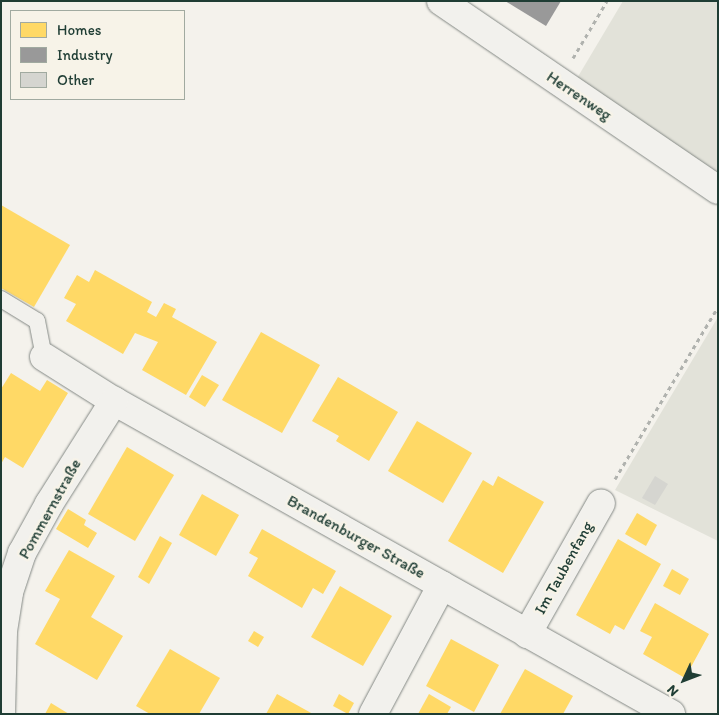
<!DOCTYPE html>
<html>
<head>
<meta charset="utf-8">
<style>
  body { margin:0 }
  #map { position:relative; width:719px; height:715px; overflow:hidden; background:#f4f2ec; font-family:Itim,sans-serif }
  div>[style] { position:absolute }
  [style*='--x'] { left:calc(var(--x)*1px); top:calc(var(--y)*1px); width:calc(var(--w)*1px); rotate:calc(var(--a)*1deg) }
  .green>* { inset:0; background:#e2e2d9 }
  .homes>* { inset:0; background:#ffd966 }
  .industry>* { inset:0; background:#999 }
  .building>* { inset:0; background:#d5d5d0 }
  .path>* { height:3px; margin-top:-1.5px; transform-origin:0; background:repeating-linear-gradient(90deg,#b0b2ae 0 4px,transparent 0 8px) }
  .roads { filter:drop-shadow(0 0 1px #848985) drop-shadow(0 0 1px #848985) }
  .service>* { height:16px; margin:-8px; padding:0 8px; transform-origin:8px; border-radius:8px; background:#f2f1ed }
  .minor>* { height:28px; margin:-14px; padding:0 14px; transform-origin:14px; border-radius:14px; background:#f2f1ed }
  span { translate:-50% -50%; white-space:nowrap; text-align:center; line-height:1.15; -webkit-text-stroke:5px #f7f3e8; paint-order:stroke }
  .street-label { font-size:16px; color:#1f3d34 }
  .frame { position:absolute; inset:0; border:2px solid #1f3d34; pointer-events:none }
  .legend { position:absolute; left:10px; top:10px; width:175px; height:90px; box-sizing:border-box; background:#f7f3e8; border:1px solid #a1aaa0; margin:0; padding:6px 9px; list-style:none; font-size:15px; color:#1f3d34 }
  .legend li { display:flex; align-items:center; gap:10px; height:25px }
  .legend b { width:25px; border:1px solid #a1aaa0 }
  .north { position:absolute; left:659px; top:655px; width:50px; height:50px; -webkit-text-stroke:4px #f7f3e8; paint-order:stroke; rotate:227deg; font-size:14px; font-weight:700; line-height:20px; text-align:center; color:#1f3d34 }
  .north::after { content:''; display:block; margin:auto; width:18px; height:22px; background:#1f3d34; clip-path:polygon(50% 0,100% 100%,50% 72%,0 100%) }
</style>
</head>
<body>
<div id="map">
  <div class="green">
    <div style="clip-path:polygon(623px 1px,718px 1px,718px 178px,573px 85px)"></div>
    <div style="clip-path:polygon(718px 317px,718px 541px,615px 490px)"></div>
  </div>
  <div class="homes">
    <div style="clip-path:polygon(1px 205px,70px 245px,34px 307px,1px 288px)"></div>
    <div style="clip-path:polygon(95px 270px,152px 302px,147px 312px,156px 317px,164px 303px,176px 309px,172px 317px,217px 342px,186px 395px,142px 370px,158px 342px,135px 333px,123px 354px,66px 321px,76px 304px,64px 298px,77px 275px,89px 282px)"></div>
    <div style="clip-path:polygon(261px 332px,320px 365px,282px 433px,222px 400px)"></div>
    <div style="clip-path:polygon(11px 373px,40px 391px,47px 380px,68px 393px,23px 468px,5px 457px,1px 464px,1px 389px)"></div>
    <div style="clip-path:polygon(202px 375px,219px 385px,205px 407px,189px 397px)"></div>
    <div style="clip-path:polygon(338px 377px,398px 412px,369px 461px,336px 441px,339px 436px,312px 421px)"></div>
    <div style="clip-path:polygon(417px 421px,472px 453px,443px 503px,388px 471px)"></div>
    <div style="clip-path:polygon(127px 447px,174px 475px,135px 541px,88px 514px)"></div>
    <div style="clip-path:polygon(498px 476px,544px 502px,503px 573px,448px 541px,483px 480px,493px 486px)"></div>
    <div style="clip-path:polygon(202px 494px,239px 515px,216px 556px,179px 535px)"></div>
    <div style="clip-path:polygon(68px 509px,86px 520px,84px 525px,97px 533px,88px 548px,56px 529px)"></div>
    <div style="clip-path:polygon(637px 513px,657px 525px,646px 546px,625px 534px)"></div>
    <div style="clip-path:polygon(262px 529px,336px 571px,323px 594px,313px 588px,302px 608px,248px 576px,258px 558px,249px 553px)"></div>
    <div style="clip-path:polygon(160px 536px,172px 543px,149px 584px,138px 577px)"></div>
    <div style="clip-path:polygon(618px 539px,661px 564px,624px 630px,615px 625px,610px 634px,576px 615px)"></div>
    <div style="clip-path:polygon(69px 550px,115px 576px,91px 617px,123px 636px,97px 680px,35px 644px,60px 599px,45px 591px)"></div>
    <div style="clip-path:polygon(672px 569px,689px 579px,680px 595px,663px 586px)"></div>
    <div style="clip-path:polygon(340px 586px,392px 616px,363px 666px,311px 637px)"></div>
    <div style="clip-path:polygon(655px 603px,709px 634px,685px 678px,643px 654px,652px 637px,640px 631px)"></div>
    <div style="clip-path:polygon(254px 631px,264px 637px,258px 647px,248px 641px)"></div>
    <div style="clip-path:polygon(451px 639px,499px 665px,474px 712px,426px 686px)"></div>
    <div style="clip-path:polygon(170px 649px,220px 678px,199px 714px,150px 714px,136px 706px)"></div>
    <div style="clip-path:polygon(525px 669px,573px 696px,563px 714px,500px 714px)"></div>
    <div style="clip-path:polygon(277px 694px,313px 714px,266px 714px)"></div>
    <div style="clip-path:polygon(339px 694px,354px 703px,348px 714px,333px 706px)"></div>
    <div style="clip-path:polygon(429px 694px,451px 707px,447px 714px,418px 714px)"></div>
    <div style="clip-path:polygon(51px 703px,69px 714px,45px 714px)"></div>
  </div>
  <div class="industry">
    <div style="clip-path:polygon(505px 1px,561px 1px,546px 26px)"></div>
  </div>
  <div class="building">
    <div style="clip-path:polygon(655px 476px,668px 484px,655px 505px,642px 498px)"></div>
  </div>
  <div class="path">
    <div style="--x:573;--y:58;--w:66;--a:-59.2"></div>
    <div style="--x:615;--y:479;--w:200;--a:-59.1"></div>
  </div>
  <div class="roads">
    <div class="service">
      <div style="--x:1;--y:299;--w:42;--a:31.4"></div>
      <div style="--x:37;--y:321;--w:37;--a:79"></div>
    </div>
    <div class="minor">
      <div style="--x:441;--y:1;--w:335;--a:34.3"></div>
      <div style="--x:44;--y:357;--w:83;--a:32.2"></div>
      <div style="--x:114;--y:401;--w:639;--a:29.33"></div>
      <div style="--x:527;--y:634;--w:150;--a:-60.5"></div>
      <div style="--x:1;--y:714;--w:83;--a:-88.6"></div>
      <div style="--x:3;--y:631;--w:39;--a:-81"></div>
      <div style="--x:9;--y:592;--w:41;--a:-71.6"></div>
      <div style="--x:22;--y:553;--w:56;--a:-61.1"></div>
      <div style="--x:49;--y:504;--w:122;--a:-57.7"></div>
      <div style="--x:373;--y:714;--w:146;--a:-61.9"></div>
    </div>
  </div>
  <div class="street-label">
    <span style="left:579px;top:96px;rotate:34deg">Herrenweg</span>
    <span style="left:50px;top:509px;rotate:-61deg">Pommernstraße</span>
    <span style="left:356px;top:537px;rotate:29deg">Brandenburger Straße</span>
    <span style="left:564px;top:568px;rotate:-61deg">Im Taubenfang</span>
  </div>
  <div class="frame"></div>
  <ul class="legend">
  <li><b style="height:14px;background:#ffd966"></b>Homes</li>
  <li><b style="height:14px;background:#999"></b>Industry</li>
  <li><b style="height:14px;background:#d5d5d0"></b>Other</li>
  </ul>
  <div class="north">N</div>
</div>
</body>
</html>
